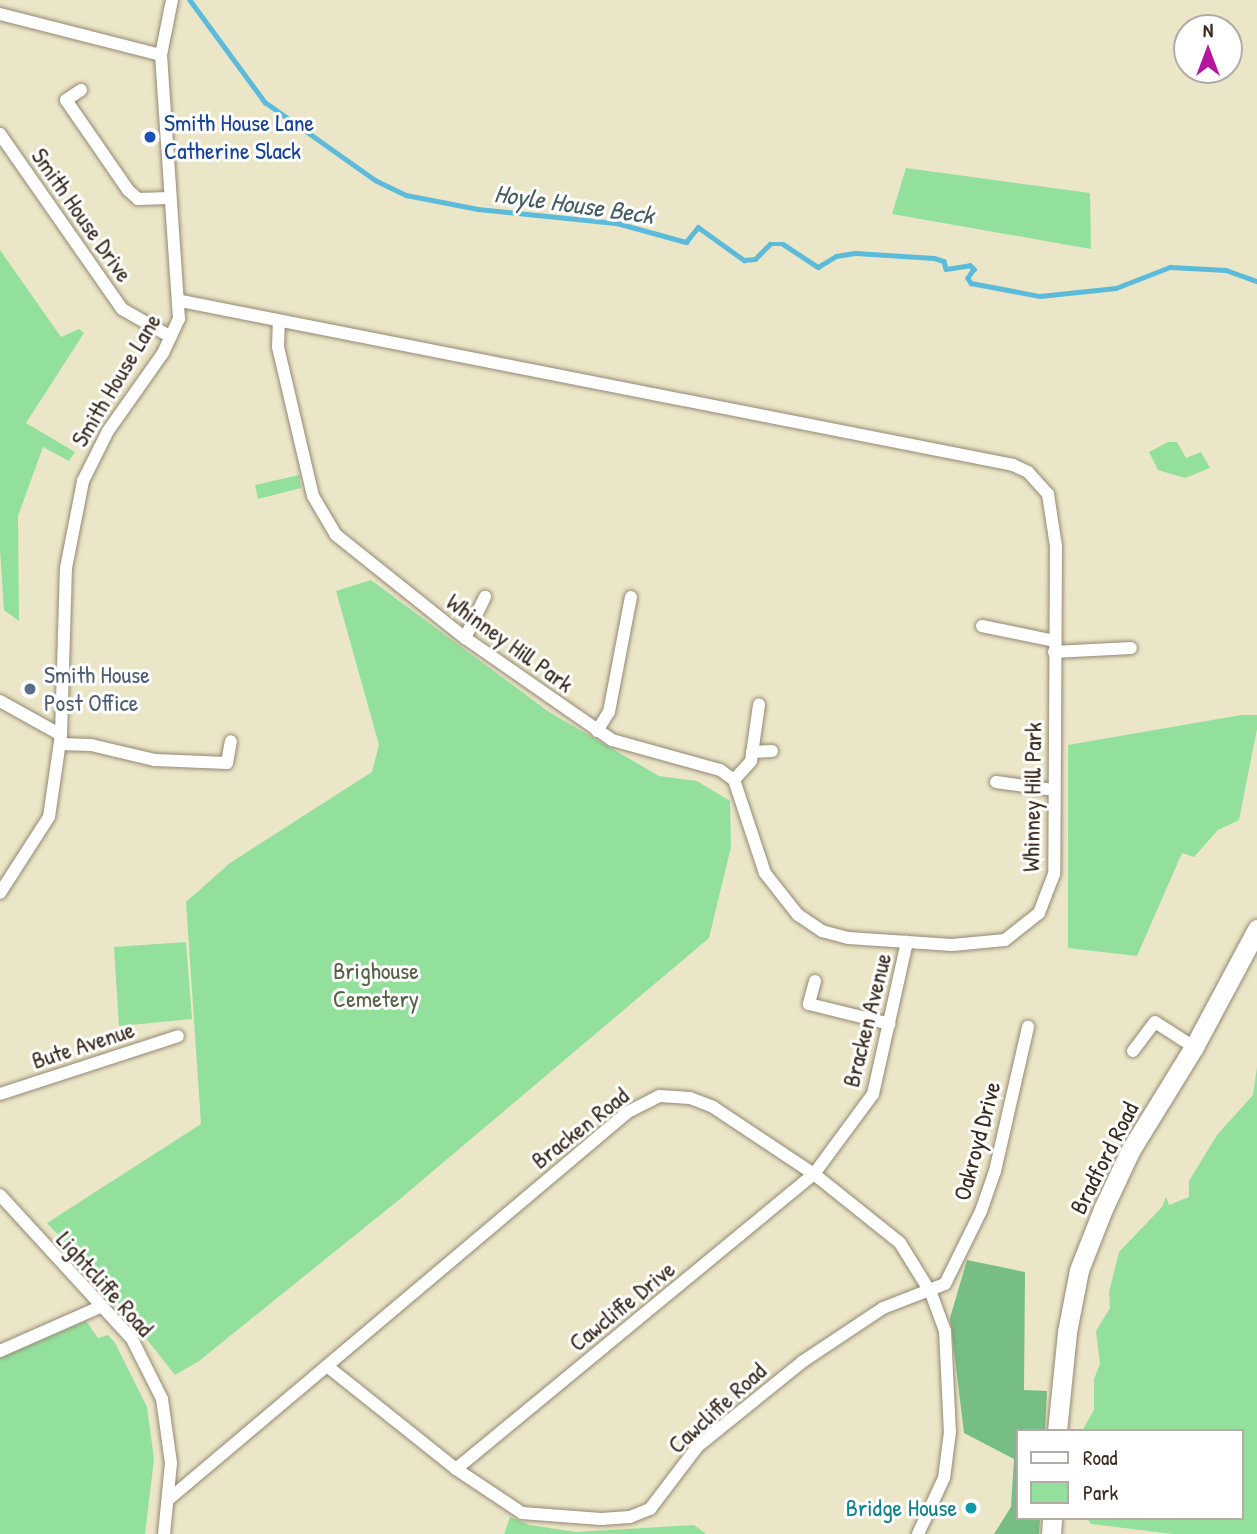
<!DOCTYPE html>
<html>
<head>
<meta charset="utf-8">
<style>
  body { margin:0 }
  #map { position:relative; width:1257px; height:1534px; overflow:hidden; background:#ece6c8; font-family:"Patrick Hand",sans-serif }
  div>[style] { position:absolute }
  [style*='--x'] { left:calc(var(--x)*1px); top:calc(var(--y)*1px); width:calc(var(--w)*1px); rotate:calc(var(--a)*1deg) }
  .green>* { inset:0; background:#93e09d }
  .forest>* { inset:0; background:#76be84 }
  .stream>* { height:4.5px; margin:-2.25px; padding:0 2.25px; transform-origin:2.25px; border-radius:2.25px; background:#5cbbda }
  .roads { filter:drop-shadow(0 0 2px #948873) drop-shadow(0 0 2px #948873) }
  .minor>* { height:12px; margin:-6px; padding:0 6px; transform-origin:6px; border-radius:6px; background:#fff }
  .primary>* { height:19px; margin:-9.5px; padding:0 9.5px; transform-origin:9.5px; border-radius:9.5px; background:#fff }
  .dots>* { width:19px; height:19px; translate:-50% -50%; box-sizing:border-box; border:4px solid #fff; border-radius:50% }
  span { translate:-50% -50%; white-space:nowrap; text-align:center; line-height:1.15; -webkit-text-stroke:6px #fff; paint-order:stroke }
  .transit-label { font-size:24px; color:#164399 }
  .left { translate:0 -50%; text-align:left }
  .street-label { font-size:24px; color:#3b2a1e }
  .service-label { font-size:24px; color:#4e5e75 }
  .park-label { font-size:24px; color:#556144 }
  .culture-label { font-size:24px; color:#0d838f }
  .right { translate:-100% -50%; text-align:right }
  .water-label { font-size:26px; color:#475d60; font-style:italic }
  .legend { position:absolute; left:1016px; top:1429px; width:228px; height:91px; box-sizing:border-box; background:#fff; border:2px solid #b1aaa5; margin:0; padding:9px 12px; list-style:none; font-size:21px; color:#3b2a1e }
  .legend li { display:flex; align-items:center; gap:14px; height:35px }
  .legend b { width:35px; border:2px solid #b1aaa5 }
  .north { position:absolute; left:1173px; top:14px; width:70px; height:70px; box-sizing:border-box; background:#fff; border:2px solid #b1aaa5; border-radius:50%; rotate:0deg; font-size:19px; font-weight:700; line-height:28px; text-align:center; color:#3b2a1e }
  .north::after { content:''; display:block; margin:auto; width:24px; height:32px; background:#b5179e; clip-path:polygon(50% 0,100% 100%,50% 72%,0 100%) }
</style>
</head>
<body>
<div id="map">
  <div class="green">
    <div style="clip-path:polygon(906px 168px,1090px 193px,1091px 249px,892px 214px)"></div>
    <div style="clip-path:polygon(0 250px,61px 337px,79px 329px,84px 333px,26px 423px,75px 452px,69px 461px,43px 447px,18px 516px,19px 621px,4px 610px,0 549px)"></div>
    <div style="clip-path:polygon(1168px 442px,1177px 442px,1186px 458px,1201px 452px,1210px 468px,1185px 478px,1158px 470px,1149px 452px)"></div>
    <div style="clip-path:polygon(299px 475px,301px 488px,258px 499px,255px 485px)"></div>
    <div style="clip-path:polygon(371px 580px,549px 712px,659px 776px,697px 781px,730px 801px,731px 847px,709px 938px,400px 1199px,199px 1361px,175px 1375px,99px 1279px,47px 1223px,201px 1124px,186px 902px,230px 863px,372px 772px,379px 745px,336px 591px)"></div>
    <div style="clip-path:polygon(1241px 715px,1257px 715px,1257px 729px,1239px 820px,1218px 830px,1194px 857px,1182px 853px,1137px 956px,1068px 948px,1068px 745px)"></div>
    <div style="clip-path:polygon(186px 942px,192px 1019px,119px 1026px,114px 947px)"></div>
    <div style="clip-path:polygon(1257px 1067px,1257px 1534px,1173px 1534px,1091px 1524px,1087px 1518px,1241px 1518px,1241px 1431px,1082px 1431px,1094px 1410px,1094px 1379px,1100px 1364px,1096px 1331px,1110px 1308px,1109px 1292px,1119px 1252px,1162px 1207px,1166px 1197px,1169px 1205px,1189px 1197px,1189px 1181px,1217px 1135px,1253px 1095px)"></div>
    <div style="clip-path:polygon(86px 1321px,98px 1338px,108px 1335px,115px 1343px,147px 1407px,154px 1459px,145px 1534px,0 1534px,0 1358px)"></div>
    <div style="clip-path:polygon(510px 1517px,530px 1525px,576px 1532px,694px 1525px,706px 1534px,504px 1534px)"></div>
  </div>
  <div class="forest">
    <div style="clip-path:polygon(967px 1260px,1025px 1272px,1024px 1390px,1047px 1391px,1045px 1431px,1017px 1431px,1017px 1518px,1040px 1518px,1039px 1534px,994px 1534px,1011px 1507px,1014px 1459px,964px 1433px,950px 1318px)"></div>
  </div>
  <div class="stream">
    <div style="--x:190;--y:0;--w:127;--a:53.7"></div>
    <div style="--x:265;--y:102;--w:135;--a:35.3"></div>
    <div style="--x:375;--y:180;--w:34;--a:26"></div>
    <div style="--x:406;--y:195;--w:73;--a:11"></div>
    <div style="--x:478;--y:209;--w:140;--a:5.8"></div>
    <div style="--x:617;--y:223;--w:72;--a:15.4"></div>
    <div style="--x:686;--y:242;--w:19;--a:-51"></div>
    <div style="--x:698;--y:227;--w:57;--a:35.7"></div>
    <div style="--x:744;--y:260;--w:11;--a:-5"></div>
    <div style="--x:755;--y:259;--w:21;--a:-45"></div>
    <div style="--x:770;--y:244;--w:13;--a:0"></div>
    <div style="--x:783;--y:244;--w:42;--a:33.3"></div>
    <div style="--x:818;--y:267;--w:21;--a:-31"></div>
    <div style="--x:836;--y:256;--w:20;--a:-9"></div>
    <div style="--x:856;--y:253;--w:78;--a:3.7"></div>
    <div style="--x:934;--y:258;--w:10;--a:17"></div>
    <div style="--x:944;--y:261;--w:8;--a:76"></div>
    <div style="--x:946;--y:269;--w:24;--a:-9"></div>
    <div style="--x:970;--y:265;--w:6;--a:45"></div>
    <div style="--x:974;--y:269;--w:11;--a:124"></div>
    <div style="--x:968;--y:278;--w:6;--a:59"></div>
    <div style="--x:971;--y:283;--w:70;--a:10.7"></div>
    <div style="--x:1040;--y:296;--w:76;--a:-6"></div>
    <div style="--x:1116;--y:288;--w:58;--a:-21.3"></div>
    <div style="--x:1170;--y:267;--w:56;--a:3.1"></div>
    <div style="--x:1226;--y:270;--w:33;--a:20"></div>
  </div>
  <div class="roads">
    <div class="minor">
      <div style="--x:0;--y:14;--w:166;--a:14.3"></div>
      <div style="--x:81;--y:90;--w:18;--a:146"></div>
      <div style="--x:66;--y:100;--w:109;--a:55.4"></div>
      <div style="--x:128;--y:190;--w:13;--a:42"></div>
      <div style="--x:138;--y:199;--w:31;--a:-2"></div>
      <div style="--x:0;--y:134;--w:213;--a:55.1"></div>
      <div style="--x:122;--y:309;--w:56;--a:29.7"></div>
      <div style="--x:181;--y:301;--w:848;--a:11.15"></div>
      <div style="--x:1013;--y:465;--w:17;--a:25"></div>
      <div style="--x:1028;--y:472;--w:30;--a:48"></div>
      <div style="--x:1048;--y:494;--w:53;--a:81.3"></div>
      <div style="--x:1056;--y:546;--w:328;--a:90.3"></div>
      <div style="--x:1054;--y:874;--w:42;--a:111"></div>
      <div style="--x:1039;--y:913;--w:43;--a:141.5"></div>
      <div style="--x:1005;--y:940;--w:53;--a:174.6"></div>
      <div style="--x:952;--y:945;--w:104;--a:-176.1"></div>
      <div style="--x:848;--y:938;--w:27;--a:-165"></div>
      <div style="--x:822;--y:931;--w:29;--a:-146"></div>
      <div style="--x:798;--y:915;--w:53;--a:-128.2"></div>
      <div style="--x:765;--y:873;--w:98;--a:-108.4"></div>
      <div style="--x:734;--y:780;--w:17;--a:-144"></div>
      <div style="--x:720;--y:770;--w:112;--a:-164.5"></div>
      <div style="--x:612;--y:740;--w:179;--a:-145.2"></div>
      <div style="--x:465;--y:638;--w:165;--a:-141.4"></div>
      <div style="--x:336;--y:535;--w:45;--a:-120.5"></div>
      <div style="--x:313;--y:496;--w:153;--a:-103.2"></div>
      <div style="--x:278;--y:347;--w:24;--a:-88"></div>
      <div style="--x:982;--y:626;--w:75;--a:11.6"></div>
      <div style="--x:465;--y:638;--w:46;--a:-64"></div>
      <div style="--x:1054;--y:652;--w:77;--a:-3"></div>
      <div style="--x:0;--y:701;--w:70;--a:29.1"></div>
      <div style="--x:597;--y:731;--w:22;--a:-58"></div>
      <div style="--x:609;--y:712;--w:117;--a:-79.2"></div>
      <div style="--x:60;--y:744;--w:31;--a:2"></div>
      <div style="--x:91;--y:745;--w:66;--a:13.2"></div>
      <div style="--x:155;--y:760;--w:72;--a:2.4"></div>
      <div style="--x:227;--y:763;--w:22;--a:-80"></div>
      <div style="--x:752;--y:752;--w:20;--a:-3"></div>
      <div style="--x:734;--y:780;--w:25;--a:-48"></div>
      <div style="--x:751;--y:761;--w:57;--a:-81.9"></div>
      <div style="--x:996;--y:782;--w:59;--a:7.9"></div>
      <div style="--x:0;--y:893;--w:90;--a:-57.2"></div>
      <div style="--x:49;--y:817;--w:83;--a:-81.7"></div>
      <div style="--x:61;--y:735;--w:167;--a:-88.3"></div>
      <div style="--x:66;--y:568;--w:89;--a:-78.9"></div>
      <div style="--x:83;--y:481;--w:56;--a:-63.4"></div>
      <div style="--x:108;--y:431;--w:95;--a:-54.8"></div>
      <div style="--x:163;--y:353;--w:38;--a:-65"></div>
      <div style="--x:179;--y:319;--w:265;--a:-93.9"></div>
      <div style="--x:161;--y:55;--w:56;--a:-78.7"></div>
      <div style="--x:815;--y:981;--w:24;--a:105"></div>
      <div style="--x:809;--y:1004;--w:83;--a:13.9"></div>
      <div style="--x:1133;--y:1051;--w:36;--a:-53"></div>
      <div style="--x:1155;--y:1022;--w:46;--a:32.7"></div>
      <div style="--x:0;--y:1094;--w:187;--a:-18"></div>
      <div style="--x:0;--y:1195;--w:195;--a:47.5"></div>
      <div style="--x:132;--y:1339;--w:67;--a:63.4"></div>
      <div style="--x:162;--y:1399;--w:65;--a:82"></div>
      <div style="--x:171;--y:1463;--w:71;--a:95.6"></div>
      <div style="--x:0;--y:1351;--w:111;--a:-23.8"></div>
      <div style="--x:327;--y:1366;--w:165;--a:38.6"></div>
      <div style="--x:456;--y:1469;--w:79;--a:33.7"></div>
      <div style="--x:522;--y:1513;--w:79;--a:4.3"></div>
      <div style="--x:601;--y:1519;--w:29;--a:-4"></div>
      <div style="--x:630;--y:1517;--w:22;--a:-22"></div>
      <div style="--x:650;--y:1509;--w:79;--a:-52.7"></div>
      <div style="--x:698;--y:1446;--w:134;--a:-38.9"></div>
      <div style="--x:802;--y:1362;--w:97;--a:-33.7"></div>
      <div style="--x:883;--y:1308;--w:66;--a:-21.2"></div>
      <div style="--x:945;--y:1284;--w:81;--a:-63.7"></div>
      <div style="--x:981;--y:1211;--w:42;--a:-70.7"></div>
      <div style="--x:995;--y:1171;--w:148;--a:-77.1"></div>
      <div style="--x:456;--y:1469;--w:464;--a:-39.5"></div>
      <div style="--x:814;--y:1174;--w:99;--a:-53.6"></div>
      <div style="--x:873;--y:1094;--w:156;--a:-77.4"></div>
      <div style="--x:169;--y:1499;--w:600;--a:-40.14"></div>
      <div style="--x:628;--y:1112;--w:36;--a:-27"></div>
      <div style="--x:660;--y:1096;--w:30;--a:4"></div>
      <div style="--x:690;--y:1098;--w:25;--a:21"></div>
      <div style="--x:713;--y:1107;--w:121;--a:33.6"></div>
      <div style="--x:814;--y:1174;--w:110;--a:38.7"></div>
      <div style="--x:900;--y:1243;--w:59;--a:58.2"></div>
      <div style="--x:931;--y:1293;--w:40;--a:69.8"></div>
      <div style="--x:945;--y:1331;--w:101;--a:87.2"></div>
      <div style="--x:950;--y:1432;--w:46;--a:97.4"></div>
      <div style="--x:944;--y:1478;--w:62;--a:114.9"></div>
    </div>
    <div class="primary">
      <div style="--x:1057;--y:1431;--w:100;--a:-84.2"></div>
      <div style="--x:1067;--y:1332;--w:63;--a:-79"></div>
      <div style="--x:1079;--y:1270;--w:66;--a:-68.5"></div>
      <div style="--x:1103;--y:1209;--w:64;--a:-65"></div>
      <div style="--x:1130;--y:1151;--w:122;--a:-58.4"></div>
      <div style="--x:1194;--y:1047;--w:134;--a:-61.9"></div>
      <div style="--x:1051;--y:1534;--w:16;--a:-86"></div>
    </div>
  </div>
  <div class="dots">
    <div style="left:150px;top:137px;background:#1a4fb4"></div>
    <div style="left:30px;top:689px;background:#5c6f8a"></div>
    <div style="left:971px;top:1508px;background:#0f9aa8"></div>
  </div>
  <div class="transit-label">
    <span class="left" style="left:164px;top:137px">Smith House Lane<br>Catherine Slack</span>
  </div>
  <div class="street-label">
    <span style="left:82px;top:215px;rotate:55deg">Smith House Drive</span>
    <span style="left:116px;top:380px;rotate:-59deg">Smith House Lane</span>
    <span style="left:510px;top:643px;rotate:36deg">Whinney Hill Park</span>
    <span style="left:1032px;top:797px;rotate:-89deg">Whinney Hill Park</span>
    <span style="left:867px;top:1020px;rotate:-76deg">Bracken Avenue</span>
    <span style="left:83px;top:1045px;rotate:-18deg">Bute Avenue</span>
    <span style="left:580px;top:1128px;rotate:-38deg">Bracken Road</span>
    <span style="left:977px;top:1141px;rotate:-75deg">Oakroyd Drive</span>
    <span style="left:1104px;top:1158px;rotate:-63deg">Bradford Road</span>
    <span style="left:105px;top:1284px;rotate:48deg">Lightcliffe Road</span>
    <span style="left:622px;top:1306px;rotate:-39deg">Cawcliffe Drive</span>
    <span style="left:717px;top:1408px;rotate:-42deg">Cawcliffe Road</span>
  </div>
  <div class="service-label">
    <span class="left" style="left:44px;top:689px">Smith House<br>Post Office</span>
  </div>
  <div class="park-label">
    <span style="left:376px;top:985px">Brighouse<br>Cemetery</span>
  </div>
  <div class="culture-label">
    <span class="right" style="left:957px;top:1508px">Bridge House</span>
  </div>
  <div class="water-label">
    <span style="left:574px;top:204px;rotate:8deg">Hoyle House Beck</span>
  </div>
  <ul class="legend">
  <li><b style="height:9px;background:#fff"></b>Road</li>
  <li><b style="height:19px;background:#93e09d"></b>Park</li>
  </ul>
  <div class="north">N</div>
</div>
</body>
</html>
